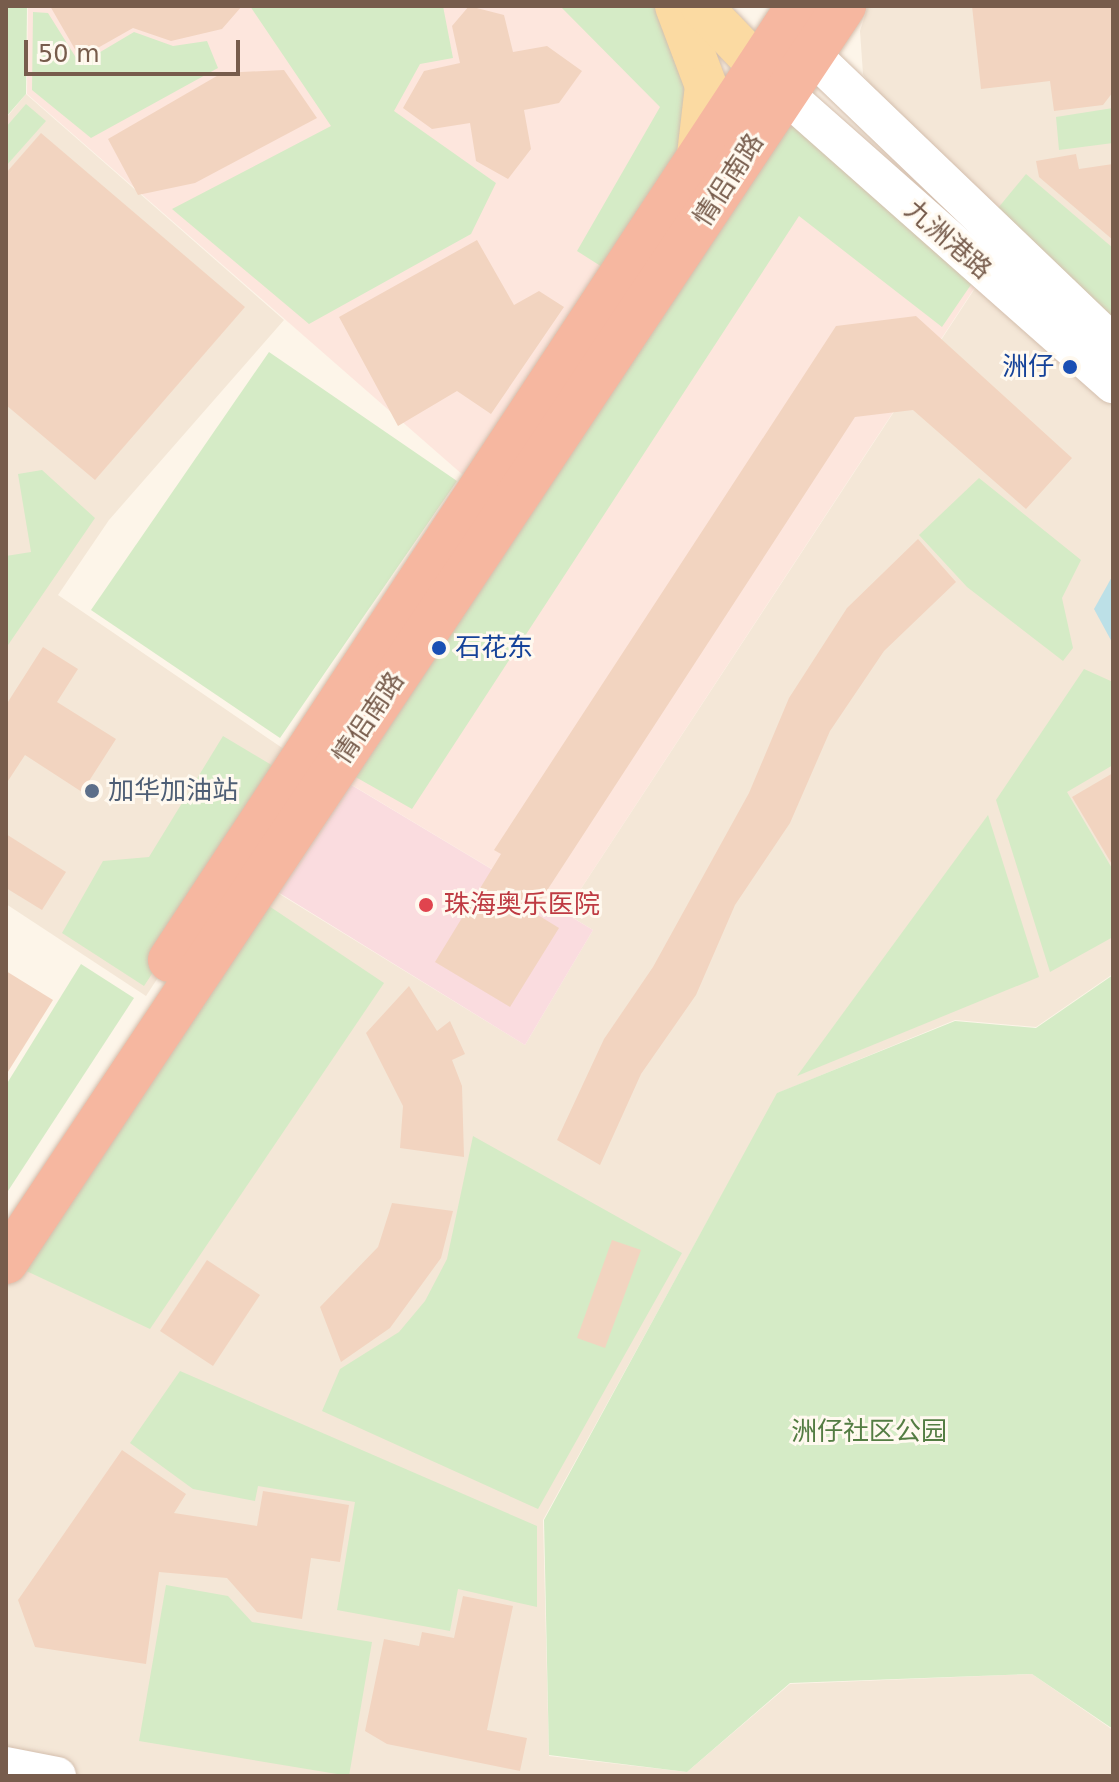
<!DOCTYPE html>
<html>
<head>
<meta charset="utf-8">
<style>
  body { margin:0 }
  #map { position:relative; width:1119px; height:1782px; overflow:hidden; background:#fdf5e9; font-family:"DejaVu Sans","Noto Sans SC",sans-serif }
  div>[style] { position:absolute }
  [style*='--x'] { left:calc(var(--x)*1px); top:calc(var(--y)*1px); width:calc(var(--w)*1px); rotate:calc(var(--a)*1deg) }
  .residential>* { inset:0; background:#f4e7d7 }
  .commercial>* { inset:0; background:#fde6dd }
  .medical>* { inset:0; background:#fadcdf }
  .green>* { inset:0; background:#d5ebc6 }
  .water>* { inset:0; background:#bce0e7 }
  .building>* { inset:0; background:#f2d4c0 }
  .roads { filter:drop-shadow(0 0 2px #d4bfae) drop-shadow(0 0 2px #d4bfae) }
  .secondary>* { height:38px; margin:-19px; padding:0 19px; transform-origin:19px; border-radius:19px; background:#fff }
  .primary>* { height:42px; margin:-21px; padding:0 21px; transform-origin:21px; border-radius:21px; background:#fbdaa2 }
  .highway>* { height:44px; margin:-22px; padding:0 22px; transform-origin:22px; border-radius:22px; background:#f6b7a0 }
  .dots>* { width:22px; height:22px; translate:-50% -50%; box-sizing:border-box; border:4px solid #fff9ef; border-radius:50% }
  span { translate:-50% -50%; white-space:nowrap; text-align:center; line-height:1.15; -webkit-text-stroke:6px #fff9ef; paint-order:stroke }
  .street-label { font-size:26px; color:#775c4c }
  .transit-label { font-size:26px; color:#164399 }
  .right { translate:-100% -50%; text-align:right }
  .left { translate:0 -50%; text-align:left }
  .service-label { font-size:26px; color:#4e5e75 }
  .health-label { font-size:26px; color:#be3a42 }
  .park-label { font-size:26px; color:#547d43 }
  .frame { position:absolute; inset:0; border:8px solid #775c4c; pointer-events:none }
  .scale { position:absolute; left:24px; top:40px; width:216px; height:36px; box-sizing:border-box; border:4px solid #775c4c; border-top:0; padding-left:10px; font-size:24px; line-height:28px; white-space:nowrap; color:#775c4c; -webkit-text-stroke:6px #fff9ef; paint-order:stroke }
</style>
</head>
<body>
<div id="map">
  <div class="residential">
    <div style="clip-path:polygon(868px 6px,1113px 6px,1113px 302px,1107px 310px,880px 99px,863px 74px,860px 31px)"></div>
    <div style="clip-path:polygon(26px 94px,284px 320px,109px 520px,58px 595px,300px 760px,146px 996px,6px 904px,6px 118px)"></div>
    <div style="clip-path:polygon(985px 273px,1113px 384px,1113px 974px,1036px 1027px,955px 1020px,778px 1093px,543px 1520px,549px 1756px,687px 1772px,790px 1684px,1032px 1674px,1113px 1730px,1113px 1776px,63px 1776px,6px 1765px,6px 1263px,260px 882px,525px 1045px,593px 930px,565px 913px)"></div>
  </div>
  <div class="commercial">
    <div style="clip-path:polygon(28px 6px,676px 6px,706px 86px,479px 489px,27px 94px)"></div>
    <div style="clip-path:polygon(785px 95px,985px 272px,565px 913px,332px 773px)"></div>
  </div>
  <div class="medical">
    <div style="clip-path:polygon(333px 774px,593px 930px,525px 1045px,260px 881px)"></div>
  </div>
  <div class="green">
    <div style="clip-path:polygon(6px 6px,27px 6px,26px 94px,6px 117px)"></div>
    <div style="clip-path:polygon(250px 6px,443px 6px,453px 58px,420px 64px,394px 111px,496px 183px,471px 234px,309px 324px,172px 209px,331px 126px)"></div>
    <div style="clip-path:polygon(560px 6px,669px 6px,700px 89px,690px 155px,610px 272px,577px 251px,660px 107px)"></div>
    <div style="clip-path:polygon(33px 12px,48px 13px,80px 64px,134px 32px,173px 46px,207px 41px,218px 68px,91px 138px,32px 90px)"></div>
    <div style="clip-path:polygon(787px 103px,979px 273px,942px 327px,799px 216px,412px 809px,345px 771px)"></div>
    <div style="clip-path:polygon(26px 104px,46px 121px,6px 166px,6px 127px)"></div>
    <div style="clip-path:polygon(1113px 108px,1113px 143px,1059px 150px,1056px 117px)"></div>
    <div style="clip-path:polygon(1026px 174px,1113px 248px,1113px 334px,989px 219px)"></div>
    <div style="clip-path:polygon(269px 352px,457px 481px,280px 738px,91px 610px)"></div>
    <div style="clip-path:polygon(42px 470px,95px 518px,6px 648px,6px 556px,31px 552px,18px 474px)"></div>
    <div style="clip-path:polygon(979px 478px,1081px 560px,1062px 598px,1073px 648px,1063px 661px,967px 587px,919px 535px)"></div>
    <div style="clip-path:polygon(1084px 669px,1113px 682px,1113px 765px,1067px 792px,1113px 870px,1113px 937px,1050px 972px,996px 800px)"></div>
    <div style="clip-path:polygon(223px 736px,285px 773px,144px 986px,62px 933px,103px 861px,149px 857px)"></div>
    <div style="clip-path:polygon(988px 815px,1039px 977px,797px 1076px)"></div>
    <div style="clip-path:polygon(260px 900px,384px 983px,150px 1329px,20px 1268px)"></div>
    <div style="clip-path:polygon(81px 964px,134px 998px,6px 1194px,6px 1085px)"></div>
    <div style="clip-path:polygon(1113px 975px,1113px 1729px,1032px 1674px,790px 1683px,687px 1772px,549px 1755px,544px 1520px,777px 1093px,955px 1021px,1036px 1028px)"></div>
    <div style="clip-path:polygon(473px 1136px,682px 1253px,538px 1509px,322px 1411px,340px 1369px,399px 1332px,425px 1301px,447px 1259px)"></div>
    <div style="clip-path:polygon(180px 1371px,537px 1526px,537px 1607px,458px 1589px,450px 1631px,337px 1610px,355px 1502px,258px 1486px,255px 1501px,193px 1489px,130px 1443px)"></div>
    <div style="clip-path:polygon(166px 1585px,228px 1596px,252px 1622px,372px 1642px,349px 1776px,139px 1741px)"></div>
  </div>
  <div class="water">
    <div style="clip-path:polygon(1113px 575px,1113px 644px,1094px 609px)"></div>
  </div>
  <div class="building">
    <div style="clip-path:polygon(50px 6px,242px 6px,222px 29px,171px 41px,133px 28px,80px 58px)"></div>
    <div style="clip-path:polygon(469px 6px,504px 15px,513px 52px,547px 46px,582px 71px,559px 103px,524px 110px,531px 149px,508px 179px,476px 161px,470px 123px,432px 129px,403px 108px,424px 71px,460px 63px,452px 26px)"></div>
    <div style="clip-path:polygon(972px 6px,1113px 6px,1113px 92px,1103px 105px,1054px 111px,1050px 81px,981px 89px)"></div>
    <div style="clip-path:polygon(284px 70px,317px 118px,195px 183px,138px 195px,108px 139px,222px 73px)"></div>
    <div style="clip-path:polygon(41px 133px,245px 307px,95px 480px,6px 405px,6px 173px)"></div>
    <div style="clip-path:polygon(1076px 154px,1079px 169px,1113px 164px,1113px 240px,1039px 177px,1036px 161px)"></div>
    <div style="clip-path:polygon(477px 240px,514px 305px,539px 291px,564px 307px,491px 414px,457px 391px,398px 426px,339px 317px)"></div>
    <div style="clip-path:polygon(916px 316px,1072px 458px,1026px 509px,913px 410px,855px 417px,533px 912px,559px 928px,510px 1007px,435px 962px,501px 854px,494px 850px,836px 326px)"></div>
    <div style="clip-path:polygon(918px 539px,956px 582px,884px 651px,830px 731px,790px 823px,735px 905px,696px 995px,641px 1074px,600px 1165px,557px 1140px,604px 1039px,653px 967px,749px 793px,789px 698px,847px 608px)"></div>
    <div style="clip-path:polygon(43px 647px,78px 669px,57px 702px,116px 739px,82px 792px,25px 755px,6px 784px,6px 705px)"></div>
    <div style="clip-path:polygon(1113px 773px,1113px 866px,1072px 797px)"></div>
    <div style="clip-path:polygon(6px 834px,66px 872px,42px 910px,6px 888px)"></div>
    <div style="clip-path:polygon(6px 971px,53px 1000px,6px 1075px)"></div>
    <div style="clip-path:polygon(409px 986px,437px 1031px,450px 1021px,465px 1054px,452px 1060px,462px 1086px,464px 1157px,400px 1148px,403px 1106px,366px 1033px)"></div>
    <div style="clip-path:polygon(392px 1203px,453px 1211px,441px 1258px,390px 1328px,341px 1362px,320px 1307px,378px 1247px)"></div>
    <div style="clip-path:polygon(612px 1240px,641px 1250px,605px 1348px,577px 1338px)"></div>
    <div style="clip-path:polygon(207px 1260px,260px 1295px,213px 1366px,160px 1331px)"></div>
    <div style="clip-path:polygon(122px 1450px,186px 1494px,174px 1513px,257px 1526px,263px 1491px,349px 1505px,340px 1562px,311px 1558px,302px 1619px,257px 1612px,227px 1578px,159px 1572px,146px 1664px,35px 1647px,18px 1600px)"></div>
    <div style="clip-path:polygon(463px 1596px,513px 1606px,487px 1730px,527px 1738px,520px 1771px,387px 1744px,365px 1731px,384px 1639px,419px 1646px,422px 1632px,454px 1638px)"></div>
  </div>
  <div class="roads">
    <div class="secondary">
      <div style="--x:812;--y:55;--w:417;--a:43.8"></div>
      <div style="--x:785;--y:94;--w:438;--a:41.5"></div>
      <div style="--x:6;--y:1766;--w:52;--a:11.1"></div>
    </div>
    <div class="primary">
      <div style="--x:676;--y:6;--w:85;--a:69.4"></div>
      <div style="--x:706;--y:86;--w:69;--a:96.6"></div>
      <div style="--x:701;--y:6;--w:116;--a:46.4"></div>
    </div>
    <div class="highway">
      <div style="--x:170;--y:960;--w:1142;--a:-56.64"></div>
      <div style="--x:6;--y:1262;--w:1510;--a:-56.29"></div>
    </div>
  </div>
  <div class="dots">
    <div style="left:1070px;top:367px;background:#1a4fb4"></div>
    <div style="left:439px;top:648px;background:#1a4fb4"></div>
    <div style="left:92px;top:791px;background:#5c6f8a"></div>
    <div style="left:426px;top:905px;background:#e0444e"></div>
  </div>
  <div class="street-label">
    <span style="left:729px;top:180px;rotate:-57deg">情侣南路</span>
    <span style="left:948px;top:240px;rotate:41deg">九洲港路</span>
    <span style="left:369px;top:718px;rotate:-56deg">情侣南路</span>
  </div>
  <div class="transit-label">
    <span class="right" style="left:1054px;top:367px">洲仔</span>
    <span class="left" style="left:455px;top:648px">石花东</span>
  </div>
  <div class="service-label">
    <span class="left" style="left:108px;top:791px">加华加油站</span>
  </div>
  <div class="health-label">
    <span class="left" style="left:444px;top:905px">珠海奥乐医院</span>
  </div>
  <div class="park-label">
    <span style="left:869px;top:1432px">洲仔社区公园</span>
  </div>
  <div class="frame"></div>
  <div class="scale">50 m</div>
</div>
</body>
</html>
